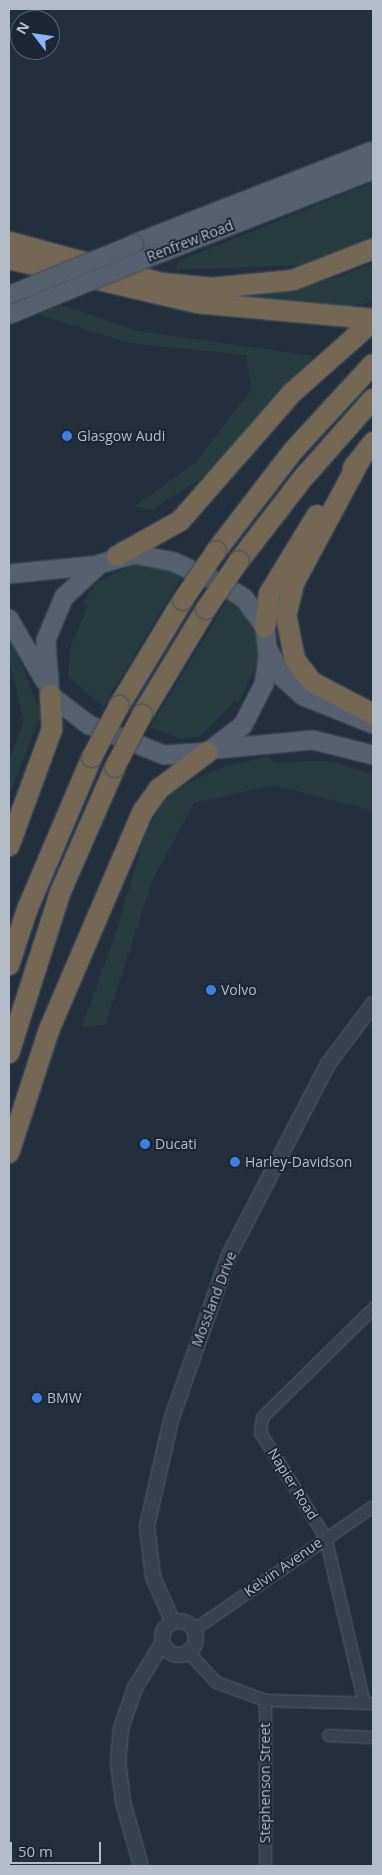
<!DOCTYPE html>
<html>
<head>
<meta charset="utf-8">
<style>
  body { margin:0 }
  #map { position:relative; width:382px; height:1875px; overflow:hidden; background:#242f3e; font-family:"Open Sans",sans-serif }
  div>[style] { position:absolute }
  [style*='--x'] { left:calc(var(--x)*1px); top:calc(var(--y)*1px); width:calc(var(--w)*1px); rotate:calc(var(--a)*1deg) }
  .green>* { inset:0; background:#263c3f }
  .roads { filter:drop-shadow(0 0 1px #565f6c) drop-shadow(0 0 1px #565f6c) }
  .minor>* { height:11px; margin:-5.5px; padding:0 5.5px; transform-origin:5.5px; border-radius:5.5px; background:#38414e }
  .tertiary>* { height:14px; margin:-7px; padding:0 7px; transform-origin:7px; border-radius:7px; background:#38414e }
  .tertiary>.ring { margin:-7px; padding:0; box-sizing:content-box; background:none; border:14px solid #38414e; border-radius:50% }
  .primary>* { height:18px; margin:-9px; padding:0 9px; transform-origin:9px; border-radius:9px; background:#56606e }
  .motorway>* { height:20px; margin:-10px; padding:0 10px; transform-origin:10px; border-radius:10px; background:#746855 }
  .bridges { filter:drop-shadow(0 0 1px #414a57) drop-shadow(0 0 1px #414a57) }
  .primary-bridge>* { height:18px; margin:-9px; padding:0 9px; transform-origin:9px; border-radius:9px; background:#56606e }
  .motorway-bridge>* { height:20px; margin:-10px; padding:0 10px; transform-origin:10px; border-radius:10px; background:#746855 }
  .dots>* { width:14px; height:14px; translate:-50% -50%; box-sizing:border-box; border:2px solid #1d2633; border-radius:50% }
  span { translate:-50% -50%; white-space:nowrap; text-align:center; line-height:1.15; -webkit-text-stroke:4px #1d2633; paint-order:stroke }
  .street-label { font-size:14px; color:#b4bcc9 }
  .poi-label { font-size:14px; color:#b4bcc9 }
  .left { translate:0 -50%; text-align:left }
  .frame { position:absolute; inset:0; border:10px solid #b4bcc9; pointer-events:none }
  .north { position:absolute; left:10px; top:10px; width:50px; height:50px; box-sizing:border-box; background:#1d2633; border:1px solid #59626f; border-radius:50%; rotate:300deg; font-size:14px; font-weight:700; line-height:20px; text-align:center; color:#b4bcc9 }
  .north::after { content:''; display:block; margin:auto; width:18px; height:22px; background:#8ab4f8; clip-path:polygon(50% 0,100% 100%,50% 72%,0 100%) }
  .scale { position:absolute; left:10px; top:1842px; width:91px; height:22px; box-sizing:border-box; border:2px solid #b4bcc9; border-top:0; padding-left:6px; font-size:15px; line-height:18px; white-space:nowrap; color:#b4bcc9; -webkit-text-stroke:4px #1d2633; paint-order:stroke }
</style>
</head>
<body>
<div id="map">
  <div class="green">
    <div style="clip-path:polygon(373px 182px,373px 236px,354px 246px,304px 265px,175px 270px,179px 261px)"></div>
    <div style="clip-path:polygon(373px 263px,373px 302px,347px 307px,223px 295px,283px 289px,338px 277px)"></div>
    <div style="clip-path:polygon(61px 305px,138px 331px,314px 356px,211px 472px,152px 510px,135px 506px,196px 462px,251px 390px,246px 355px,129px 343px,36px 314px)"></div>
    <div style="clip-path:polygon(137px 563px,183px 575px,103px 707px,68px 676px,71px 646px,88px 606px,83px 602px,97px 582px)"></div>
    <div style="clip-path:polygon(230px 596px,254px 620px,259px 641px,259px 660px,239px 702px,235px 701px,199px 737px,182px 739px,150px 727px)"></div>
    <div style="clip-path:polygon(9px 631px,41px 715px,9px 796px,9px 760px,24px 721px,9px 660px)"></div>
    <div style="clip-path:polygon(268px 756px,274px 762px,331px 761px,373px 775px,373px 811px,274px 785px,194px 803px,153px 879px,105px 1025px,82px 1027px,118px 926px,144px 837px,158px 810px,172px 793px,190px 782px,224px 767px)"></div>
  </div>
  <div class="roads">
    <div class="minor">
      <div style="--x:194;--y:1629;--w:217;--a:-34.5"></div>
      <div style="--x:189;--y:1653;--w:40;--a:47"></div>
      <div style="--x:216;--y:1682;--w:52;--a:20.2"></div>
      <div style="--x:265;--y:1700;--w:108;--a:1.6"></div>
      <div style="--x:364;--y:1703;--w:171;--a:-103.2"></div>
      <div style="--x:325;--y:1537;--w:123;--a:-121.8"></div>
      <div style="--x:260;--y:1432;--w:15;--a:-82"></div>
      <div style="--x:262;--y:1417;--w:156;--a:-44.5"></div>
      <div style="--x:328;--y:1735;--w:45;--a:2.5"></div>
      <div style="--x:265;--y:1866;--w:166;--a:-90"></div>
    </div>
    <div class="tertiary">
      <div class="ring" style="left:162px;top:1621px;width:20px;height:20px"></div>
      <div style="--x:173;--y:1622;--w:49;--a:-114"></div>
      <div style="--x:153;--y:1577;--w:51;--a:-96.7"></div>
      <div style="--x:147;--y:1526;--w:109;--a:-77.2"></div>
      <div style="--x:171;--y:1420;--w:175;--a:-70.6"></div>
      <div style="--x:229;--y:1255;--w:215;--a:-62.6"></div>
      <div style="--x:328;--y:1064;--w:75;--a:-53.1"></div>
      <div style="--x:141;--y:1866;--w:66;--a:-105.7"></div>
      <div style="--x:123;--y:1802;--w:39;--a:-97"></div>
      <div style="--x:118;--y:1763;--w:35;--a:-85"></div>
      <div style="--x:121;--y:1728;--w:42;--a:-70.7"></div>
      <div style="--x:135;--y:1688;--w:52;--a:-58.5"></div>
    </div>
    <div class="primary">
      <div style="--x:134;--y:244;--w:256;--a:-21.3"></div>
      <div style="--x:147;--y:258;--w:243;--a:-21.3"></div>
      <div style="--x:134;--y:554;--w:41;--a:11.3"></div>
      <div style="--x:174;--y:562;--w:54;--a:25.1"></div>
      <div style="--x:223;--y:585;--w:25;--a:32"></div>
      <div style="--x:244;--y:598;--w:36;--a:54"></div>
      <div style="--x:265;--y:627;--w:31;--a:84"></div>
      <div style="--x:268;--y:658;--w:26;--a:99"></div>
      <div style="--x:264;--y:684;--w:46;--a:117.1"></div>
      <div style="--x:243;--y:725;--w:44;--a:142.4"></div>
      <div style="--x:208;--y:752;--w:44;--a:176.1"></div>
      <div style="--x:164;--y:755;--w:81;--a:-158.2"></div>
      <div style="--x:89;--y:725;--w:49;--a:-142.4"></div>
      <div style="--x:50;--y:695;--w:55;--a:-94.2"></div>
      <div style="--x:46;--y:640;--w:47;--a:-67.3"></div>
      <div style="--x:64;--y:597;--w:49;--a:-42.5"></div>
      <div style="--x:100;--y:564;--w:35;--a:-16"></div>
      <div style="--x:9;--y:574;--w:88;--a:-5.8"></div>
      <div style="--x:9;--y:619;--w:72;--a:59.9"></div>
      <div style="--x:269;--y:651;--w:29;--a:63"></div>
      <div style="--x:282;--y:677;--w:28;--a:42"></div>
      <div style="--x:303;--y:696;--w:75;--a:21.8"></div>
      <div style="--x:217;--y:749;--w:96;--a:-5.4"></div>
      <div style="--x:313;--y:740;--w:62;--a:14"></div>
    </div>
    <div class="motorway">
      <div style="--x:9;--y:242;--w:157;--a:15.1"></div>
      <div style="--x:161;--y:283;--w:51;--a:5.6"></div>
      <div style="--x:212;--y:288;--w:81;--a:-5.6"></div>
      <div style="--x:293;--y:280;--w:86;--a:-21.2"></div>
      <div style="--x:9;--y:259;--w:194;--a:13.1"></div>
      <div style="--x:198;--y:303;--w:176;--a:5.2"></div>
      <div style="--x:361;--y:458;--w:142;--a:118.2"></div>
      <div style="--x:294;--y:583;--w:33;--a:104"></div>
      <div style="--x:286;--y:615;--w:46;--a:78.7"></div>
      <div style="--x:295;--y:660;--w:28;--a:52"></div>
      <div style="--x:312;--y:682;--w:69;--a:27.7"></div>
      <div style="--x:353;--y:468;--w:33;--a:-52"></div>
      <div style="--x:216;--y:551;--w:126;--a:-52.4"></div>
      <div style="--x:293;--y:451;--w:118;--a:-47.4"></div>
      <div style="--x:117;--y:556;--w:72;--a:-29.1"></div>
      <div style="--x:180;--y:521;--w:170;--a:-48.8"></div>
      <div style="--x:292;--y:393;--w:108;--a:-41.6"></div>
      <div style="--x:239;--y:561;--w:105;--a:-52.4"></div>
      <div style="--x:303;--y:478;--w:106;--a:-48.5"></div>
      <div style="--x:265;--y:627;--w:33;--a:-83"></div>
      <div style="--x:269;--y:594;--w:92;--a:-58.7"></div>
      <div style="--x:119;--y:706;--w:124;--a:-58.9"></div>
      <div style="--x:142;--y:715;--w:124;--a:-58.9"></div>
      <div style="--x:9;--y:846;--w:125;--a:-69.8"></div>
      <div style="--x:52;--y:729;--w:34;--a:-93"></div>
      <div style="--x:9;--y:965;--w:58;--a:-71.9"></div>
      <div style="--x:27;--y:910;--w:166;--a:-67"></div>
      <div style="--x:9;--y:1053;--w:168;--a:-72.3"></div>
      <div style="--x:60;--y:893;--w:137;--a:-66.4"></div>
      <div style="--x:9;--y:1153;--w:129;--a:-72"></div>
      <div style="--x:49;--y:1030;--w:238;--a:-66.8"></div>
      <div style="--x:143;--y:811;--w:27;--a:-54"></div>
      <div style="--x:159;--y:789;--w:61;--a:-37.1"></div>
    </div>
  </div>
  <div class="bridges">
    <div class="primary-bridge">
      <div style="--x:9;--y:295;--w:135;--a:-22.2"></div>
      <div style="--x:9;--y:315;--w:149;--a:-22.4"></div>
    </div>
    <div class="motorway-bridge">
      <div style="--x:183;--y:600;--w:59;--a:-56"></div>
      <div style="--x:206;--y:609;--w:58;--a:-55.5"></div>
      <div style="--x:92;--y:757;--w:58;--a:-62.1"></div>
      <div style="--x:115;--y:767;--w:59;--a:-62.6"></div>
    </div>
  </div>
  <div class="dots">
    <div style="left:67px;top:436px;background:#3f7fe0"></div>
    <div style="left:211px;top:990px;background:#3f7fe0"></div>
    <div style="left:145px;top:1144px;background:#3f7fe0"></div>
    <div style="left:235px;top:1162px;background:#3f7fe0"></div>
    <div style="left:37px;top:1398px;background:#3f7fe0"></div>
  </div>
  <div class="street-label">
    <span style="left:190px;top:241px;rotate:-21deg">Renfrew Road</span>
    <span style="left:214px;top:1299px;rotate:-69deg">Mossland Drive</span>
    <span style="left:293px;top:1484px;rotate:58deg">Napier Road</span>
    <span style="left:283px;top:1567px;rotate:-35deg">Kelvin Avenue</span>
    <span style="left:265px;top:1783px;rotate:-90deg">Stephenson Street</span>
  </div>
  <div class="poi-label">
    <span class="left" style="left:77px;top:436px">Glasgow Audi</span>
    <span class="left" style="left:221px;top:990px">Volvo</span>
    <span class="left" style="left:155px;top:1144px">Ducati</span>
    <span class="left" style="left:245px;top:1162px">Harley-Davidson</span>
    <span class="left" style="left:47px;top:1398px">BMW</span>
  </div>
  <div class="frame"></div>
  <div class="north">N</div>
  <div class="scale">50 m</div>
</div>
</body>
</html>
